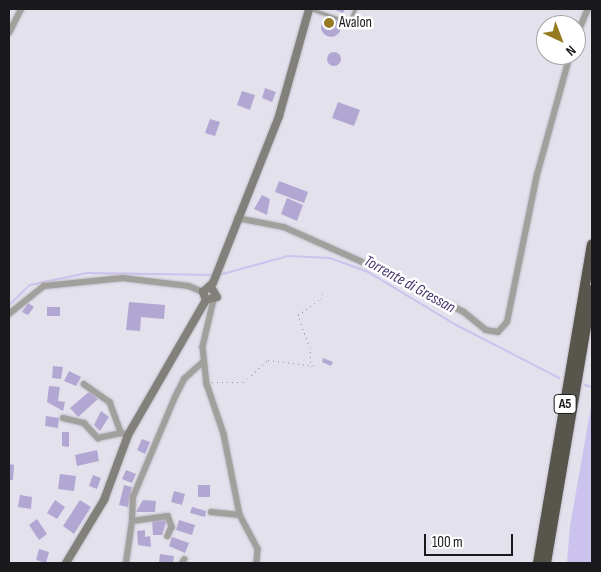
<!DOCTYPE html>
<html>
<head>
<meta charset="utf-8">
<style>
  body { margin:0 }
  #map { position:relative; width:601px; height:572px; overflow:hidden; background:#e3e1ec; font-family:"Sofia Sans Condensed",sans-serif }
  div>[style] { position:absolute }
  [style*='--x'] { left:calc(var(--x)*1px); top:calc(var(--y)*1px); width:calc(var(--w)*1px); rotate:calc(var(--a)*1deg) }
  .water>* { inset:0; background:#ccc2ee }
  .stream>* { height:2px; margin:-1px; padding:0 1px; transform-origin:1px; border-radius:1px; background:#ccc2ee }
  .building>* { inset:0; background:#b2a7d3 }
  .round { border-radius:50% }
  .path>* { height:1px; margin-top:-0.5px; transform-origin:0; background:repeating-linear-gradient(90deg,#99979f 0 1px,transparent 0 5px) }
  .roads { filter:drop-shadow(0 0 1px #bfbdc7) drop-shadow(0 0 1px #bfbdc7) }
  .service>* { height:2.5px; margin:-1.25px; padding:0 1.25px; transform-origin:1.25px; border-radius:1.25px; background:#a2a09c }
  .minor>* { height:5.5px; margin:-2.75px; padding:0 2.75px; transform-origin:2.75px; border-radius:2.75px; background:#a2a09c }
  .secondary>* { height:8px; margin:-4px; padding:0 4px; transform-origin:4px; border-radius:4px; background:#82807a }
  .motorway>* { height:10px; margin:-5px; padding:0 5px; transform-origin:5px; border-radius:5px; background:#58554d }
  .dots>* { width:14px; height:14px; translate:-50% -50%; box-sizing:border-box; border:2px solid #fff; border-radius:50% }
  span { translate:-50% -50%; white-space:nowrap; text-align:center; line-height:1.15; -webkit-text-stroke:5px #fff; paint-order:stroke }
  .shield-label span { padding:1px 4px; background:#fff; border:1px solid; border-radius:4px; -webkit-text-stroke-width:0 }
  .shield-label { font-size:14px; color:#19191c; font-weight:700 }
  .poi-label { font-size:15px; color:#19191c }
  .left { translate:0 -50%; text-align:left }
  .water-label { font-size:16px; color:#493870; font-style:italic }
  .frame { position:absolute; inset:0; border:10px solid #19191c; pointer-events:none }
  .north { position:absolute; left:536px; top:15px; width:50px; height:50px; box-sizing:border-box; background:#fff; border:1px solid #a3a3a4; border-radius:50%; rotate:137deg; font-size:14px; font-weight:700; line-height:20px; text-align:center; color:#19191c }
  .north::after { content:''; display:block; margin:auto; width:18px; height:22px; background:#957a22; clip-path:polygon(50% 0,100% 100%,50% 72%,0 100%) }
  .scale { position:absolute; left:424px; top:534px; width:89px; height:22px; box-sizing:border-box; border:2px solid #19191c; border-top:0; padding-left:6px; font-size:15px; line-height:18px; white-space:nowrap; color:#19191c; -webkit-text-stroke:4px #fff; paint-order:stroke }
</style>
</head>
<body>
<div id="map">
  <div class="water">
    <div style="clip-path:polygon(592px 401px,592px 563px,567px 563px,570px 526px)"></div>
  </div>
  <div class="stream">
    <div style="--x:219;--y:275;--w:72;--a:-15.4"></div>
    <div style="--x:288;--y:256;--w:42;--a:2.7"></div>
    <div style="--x:330;--y:258;--w:40;--a:20.2"></div>
    <div style="--x:368;--y:272;--w:105;--a:31"></div>
    <div style="--x:458;--y:326;--w:114;--a:27.2"></div>
    <div style="--x:9;--y:305;--w:29;--a:-44"></div>
    <div style="--x:30;--y:285;--w:58;--a:-11.9"></div>
    <div style="--x:87;--y:273;--w:127;--a:0.9"></div>
    <div style="--x:585;--y:385;--w:7;--a:16"></div>
  </div>
  <div class="building">
    <div style="clip-path:polygon(333px 9px,345px 9px,343px 13px)"></div>
    <div class="round" style="left:321px;top:17px;width:20px;height:20px"></div>
    <div class="round" style="left:327px;top:52px;width:14px;height:14px"></div>
    <div style="clip-path:polygon(265px 88px,276px 92px,272px 102px,262px 98px)"></div>
    <div style="clip-path:polygon(242px 91px,255px 95px,250px 110px,237px 105px)"></div>
    <div style="clip-path:polygon(338px 102px,360px 110px,354px 126px,332px 118px)"></div>
    <div style="clip-path:polygon(210px 119px,220px 122px,215px 136px,205px 133px)"></div>
    <div style="clip-path:polygon(279px 181px,308px 192px,304px 203px,275px 192px)"></div>
    <div style="clip-path:polygon(262px 195px,270px 199px,267px 215px,254px 209px)"></div>
    <div style="clip-path:polygon(287px 198px,303px 205px,297px 221px,281px 214px)"></div>
    <div style="clip-path:polygon(129px 302px,165px 305px,164px 319px,141px 317px,140px 331px,126px 330px)"></div>
    <div style="clip-path:polygon(28px 303px,34px 307px,28px 315px,22px 312px)"></div>
    <div style="clip-path:polygon(47px 307px,60px 307px,60px 316px,47px 316px)"></div>
    <div style="clip-path:polygon(323px 358px,333px 362px,331px 366px,322px 362px)"></div>
    <div style="clip-path:polygon(53px 366px,63px 367px,61px 379px,52px 378px)"></div>
    <div style="clip-path:polygon(69px 371px,81px 377px,76px 386px,64px 381px)"></div>
    <div style="clip-path:polygon(49px 386px,60px 387px,58px 401px,65px 402px,63px 411px,47px 402px)"></div>
    <div style="clip-path:polygon(90px 391px,98px 399px,78px 417px,70px 408px)"></div>
    <div style="clip-path:polygon(101px 411px,109px 417px,100px 431px,94px 425px)"></div>
    <div style="clip-path:polygon(46px 416px,59px 418px,58px 428px,45px 426px)"></div>
    <div style="clip-path:polygon(62px 432px,69px 432px,69px 447px,62px 446px)"></div>
    <div style="clip-path:polygon(142px 439px,150px 442px,145px 454px,137px 450px)"></div>
    <div style="clip-path:polygon(97px 450px,99px 461px,77px 466px,75px 455px)"></div>
    <div style="clip-path:polygon(9px 464px,14px 465px,13px 480px,9px 480px)"></div>
    <div style="clip-path:polygon(126px 470px,136px 474px,132px 483px,122px 479px)"></div>
    <div style="clip-path:polygon(60px 474px,76px 476px,74px 491px,58px 489px)"></div>
    <div style="clip-path:polygon(93px 475px,101px 478px,97px 489px,89px 486px)"></div>
    <div style="clip-path:polygon(124px 485px,132px 487px,128px 507px,119px 505px)"></div>
    <div style="clip-path:polygon(198px 485px,210px 485px,210px 497px,198px 497px)"></div>
    <div style="clip-path:polygon(174px 491px,185px 494px,182px 505px,171px 502px)"></div>
    <div style="clip-path:polygon(20px 495px,32px 497px,31px 509px,18px 507px)"></div>
    <div style="clip-path:polygon(55px 500px,65px 507px,57px 519px,47px 513px)"></div>
    <div style="clip-path:polygon(80px 500px,91px 507px,74px 534px,63px 526px)"></div>
    <div style="clip-path:polygon(143px 500px,156px 501px,155px 512px,136px 512px)"></div>
    <div style="clip-path:polygon(192px 507px,206px 511px,205px 517px,190px 513px)"></div>
    <div style="clip-path:polygon(37px 519px,47px 534px,39px 540px,29px 525px)"></div>
    <div style="clip-path:polygon(152px 519px,167px 519px,162px 535px,153px 535px)"></div>
    <div style="clip-path:polygon(179px 520px,195px 525px,192px 535px,176px 530px)"></div>
    <div style="clip-path:polygon(145px 530px,145px 537px,150px 536px,151px 547px,138px 545px,137px 531px)"></div>
    <div style="clip-path:polygon(172px 537px,189px 543px,185px 553px,169px 546px)"></div>
    <div style="clip-path:polygon(39px 549px,49px 552px,46px 563px,36px 560px)"></div>
    <div style="clip-path:polygon(160px 554px,174px 556px,173px 563px,159px 563px)"></div>
  </div>
  <div class="path">
    <div style="--x:311;--y:367;--w:19;--a:-93"></div>
    <div style="--x:310;--y:348;--w:35;--a:-110"></div>
    <div style="--x:298;--y:315;--w:28;--a:-35"></div>
    <div style="--x:321;--y:299;--w:9;--a:-77"></div>
    <div style="--x:212;--y:382;--w:32;--a:0"></div>
    <div style="--x:244;--y:382;--w:33;--a:-43"></div>
    <div style="--x:268;--y:360;--w:49;--a:7"></div>
  </div>
  <div class="roads">
    <div class="service">
      <div style="--x:311;--y:9;--w:40;--a:18.9"></div>
      <div style="--x:349;--y:22;--w:14;--a:-65"></div>
    </div>
    <div class="minor">
      <div style="--x:9;--y:33;--w:27;--a:-63"></div>
      <div style="--x:576;--y:37;--w:30;--a:-67"></div>
      <div style="--x:237;--y:218;--w:48;--a:10.8"></div>
      <div style="--x:284;--y:227;--w:91;--a:24"></div>
      <div style="--x:367;--y:264;--w:108;--a:26.3"></div>
      <div style="--x:464;--y:312;--w:28;--a:39"></div>
      <div style="--x:486;--y:330;--w:12;--a:9"></div>
      <div style="--x:498;--y:332;--w:13;--a:-48"></div>
      <div style="--x:507;--y:322;--w:150;--a:-78.5"></div>
      <div style="--x:537;--y:175;--w:124;--a:-74.6"></div>
      <div style="--x:214;--y:300;--w:48;--a:103.2"></div>
      <div style="--x:203;--y:347;--w:37;--a:84"></div>
      <div style="--x:207;--y:384;--w:53;--a:71.2"></div>
      <div style="--x:224;--y:434;--w:83;--a:78.8"></div>
      <div style="--x:240;--y:515;--w:38;--a:62"></div>
      <div style="--x:258;--y:549;--w:14;--a:94"></div>
      <div style="--x:9;--y:314;--w:45;--a:-38.7"></div>
      <div style="--x:44;--y:286;--w:79;--a:-5.8"></div>
      <div style="--x:123;--y:278;--w:66;--a:6.9"></div>
      <div style="--x:189;--y:286;--w:15;--a:23"></div>
      <div style="--x:84;--y:384;--w:32;--a:35"></div>
      <div style="--x:110;--y:402;--w:33;--a:70"></div>
      <div style="--x:121;--y:433;--w:7;--a:16"></div>
      <div style="--x:63;--y:418;--w:22;--a:13"></div>
      <div style="--x:84;--y:423;--w:21;--a:47"></div>
      <div style="--x:98;--y:438;--w:24;--a:-12"></div>
      <div style="--x:211;--y:512;--w:29;--a:6"></div>
      <div style="--x:132;--y:521;--w:24;--a:-88"></div>
      <div style="--x:133;--y:497;--w:108;--a:-67.2"></div>
      <div style="--x:175;--y:397;--w:20;--a:-63"></div>
      <div style="--x:184;--y:379;--w:25;--a:-42"></div>
      <div style="--x:126;--y:563;--w:42;--a:-81.9"></div>
      <div style="--x:132;--y:521;--w:36;--a:-8"></div>
      <div style="--x:168;--y:516;--w:12;--a:70"></div>
      <div style="--x:172;--y:527;--w:10;--a:114"></div>
      <div style="--x:182;--y:563;--w:4;--a:-56"></div>
    </div>
    <div class="secondary">
      <div style="--x:206;--y:300;--w:9;--a:-111"></div>
      <div style="--x:203;--y:292;--w:13;--a:-42"></div>
      <div style="--x:213;--y:283;--w:180;--a:-68.4"></div>
      <div style="--x:279;--y:116;--w:111;--a:-74.3"></div>
      <div style="--x:206;--y:300;--w:11;--a:-15"></div>
      <div style="--x:217;--y:297;--w:12;--a:-121"></div>
      <div style="--x:66;--y:563;--w:74;--a:-58.9"></div>
      <div style="--x:104;--y:500;--w:69;--a:-69.7"></div>
      <div style="--x:128;--y:435;--w:156;--a:-60"></div>
    </div>
    <div class="motorway">
      <div style="--x:538;--y:563;--w:323;--a:-80.4"></div>
      <div style="--x:546;--y:563;--w:277;--a:-80.4"></div>
    </div>
  </div>
  <div class="dots">
    <div style="left:329px;top:23px;background:#957a22"></div>
  </div>
  <div class="shield-label">
    <span style="left:565px;top:404px">A5</span>
  </div>
  <div class="poi-label">
    <span class="left" style="left:339px;top:23px">Avalon</span>
  </div>
  <div class="water-label">
    <span style="left:409px;top:285px;rotate:29deg">Torrente di Gressan</span>
  </div>
  <div class="frame"></div>
  <div class="north">N</div>
  <div class="scale">100 m</div>
</div>
</body>
</html>
